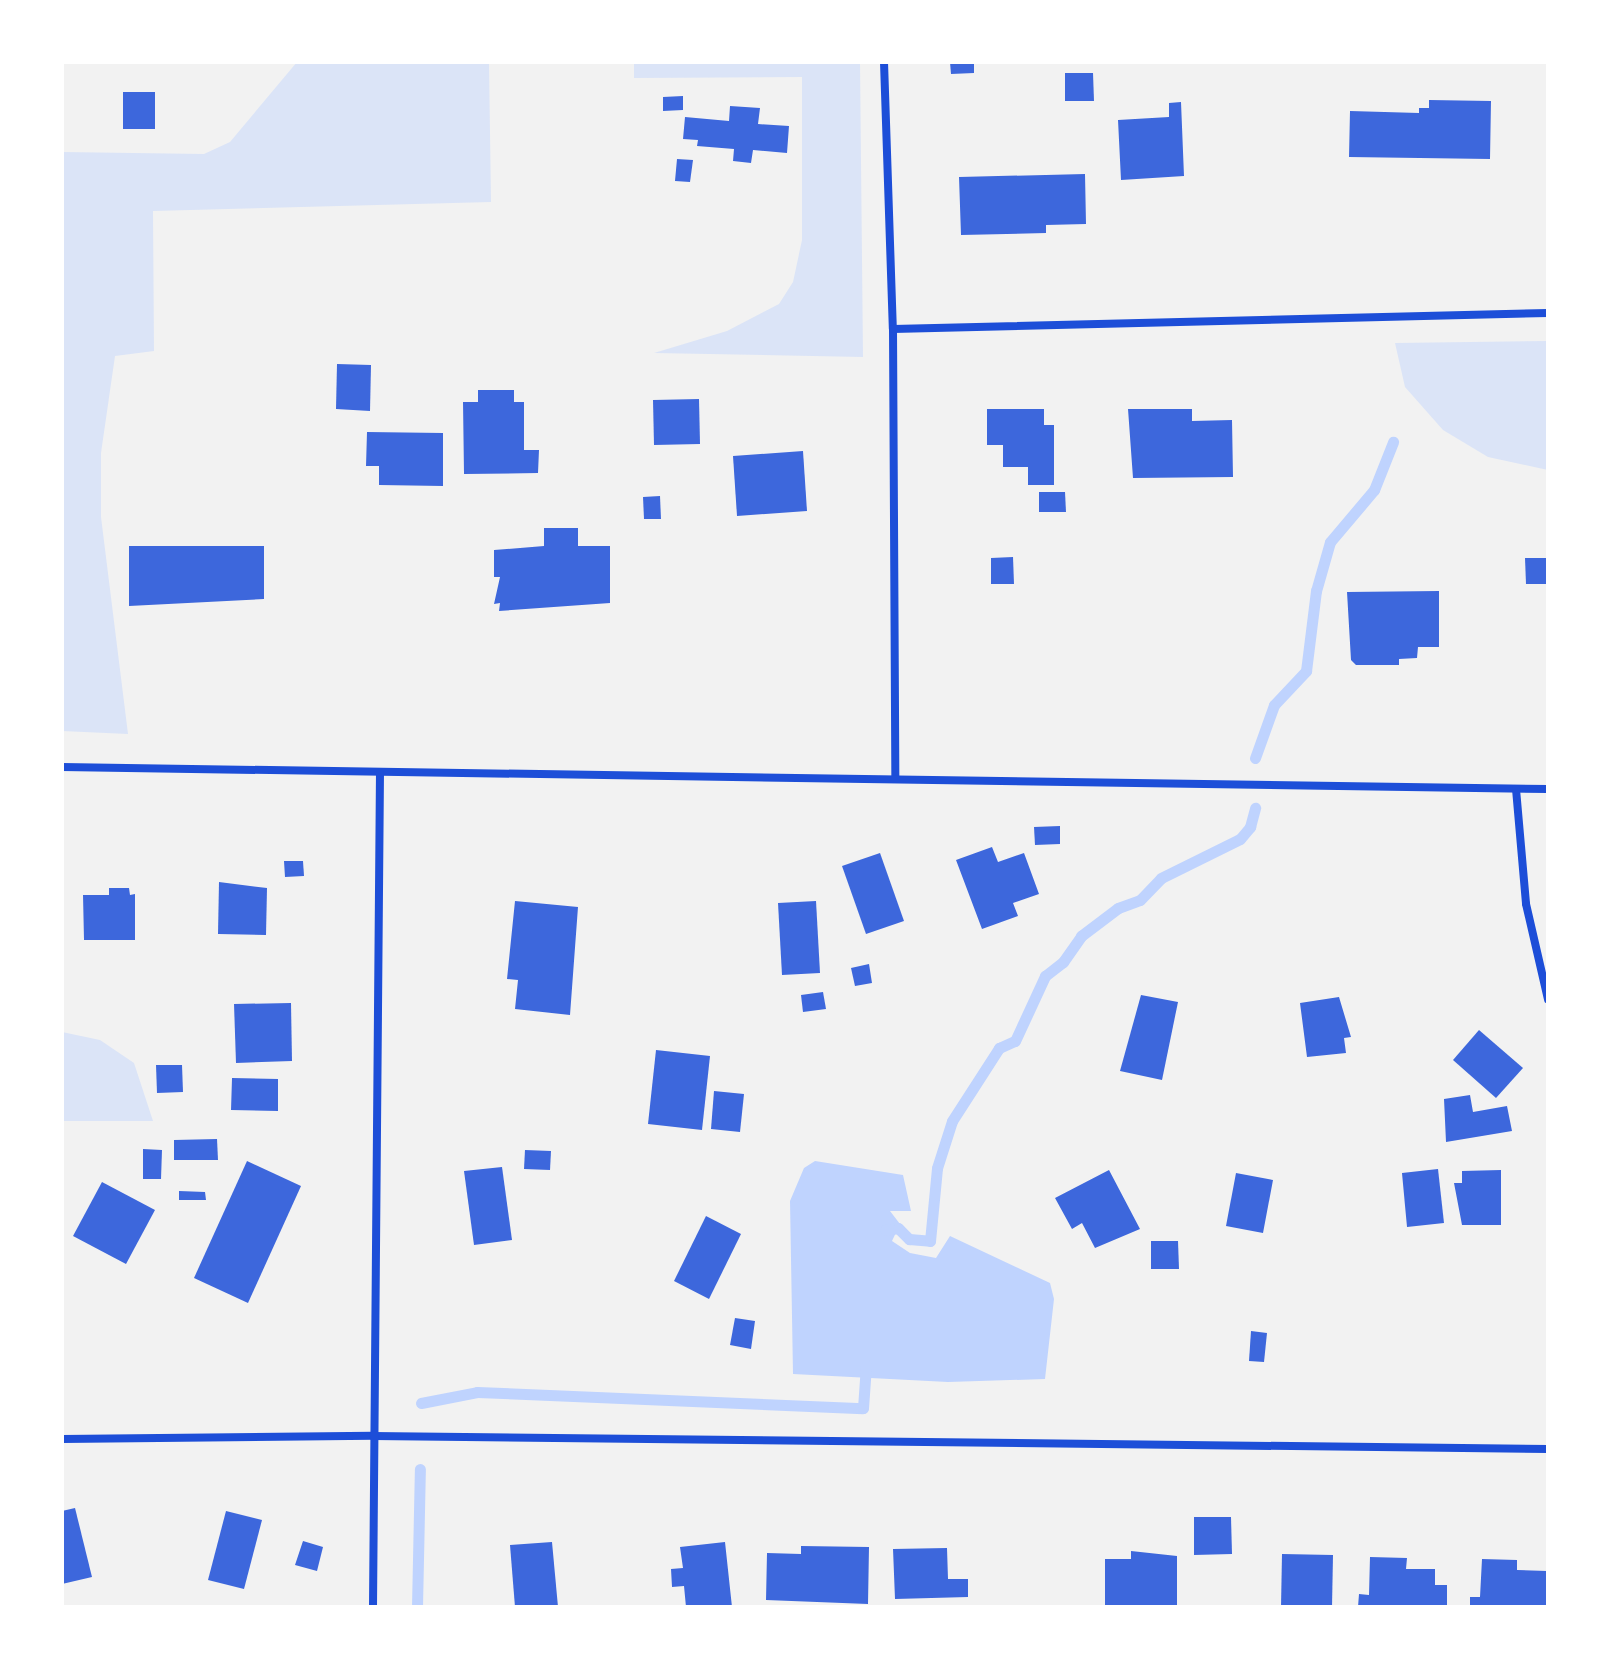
<!DOCTYPE html>
<html>
<head>
<meta charset="utf-8">
<style>
  body { margin:0 }
  #map { position:relative; width:1610px; height:1669px; overflow:hidden; background:#f2f2f2; font-family:"Roboto Condensed",sans-serif }
  div>[style] { position:absolute }
  [style*='--x'] { left:calc(var(--x)*1px); top:calc(var(--y)*1px); width:calc(var(--w)*1px); rotate:calc(var(--a)*1deg) }
  .green>* { inset:0; background:#dbe4f7 }
  .water>* { inset:0; background:#bfd3fe }
  .stream>* { height:11px; margin:-5.5px; padding:0 5.5px; transform-origin:5.5px; border-radius:5.5px; background:#bfd3fe }
  .building>* { inset:0; background:#3d67dc }
  .minor>* { height:8px; margin:-4px; padding:0 4px; transform-origin:4px; border-radius:4px; background:#1d4ed8 }
  span { translate:-50% -50%; white-space:nowrap; text-align:center; line-height:1.15; -webkit-text-stroke:6px #fff; paint-order:stroke }
  .frame { position:absolute; inset:0; border:64px solid #fff; pointer-events:none }
</style>
</head>
<body>
<div id="map">
  <div class="green">
    <div style="clip-path:polygon(297px 62px,489px 62px,491px 202px,153px 211px,154px 351px,115px 356px,101px 453px,101px 517px,128px 734px,62px 731px,62px 152px,204px 154px,230px 142px)"></div>
    <div style="clip-path:polygon(634px 62px,860px 62px,863px 357px,654px 353px,727px 331px,779px 304px,793px 282px,802px 240px,802px 77px,634px 78px)"></div>
    <div style="clip-path:polygon(1548px 341px,1548px 470px,1488px 457px,1443px 430px,1405px 387px,1395px 343px)"></div>
    <div style="clip-path:polygon(62px 1032px,100px 1040px,134px 1063px,153px 1121px,62px 1121px)"></div>
  </div>
  <div class="water">
    <div style="clip-path:polygon(815px 1161px,903px 1175px,911px 1211px,890px 1211px,900px 1224px,892px 1241px,910px 1253px,936px 1258px,950px 1236px,1050px 1283px,1054px 1299px,1045px 1379px,948px 1382px,793px 1374px,790px 1201px,804px 1168px)"></div>
  </div>
  <div class="stream">
    <div style="--x:1255;--y:758;--w:56;--a:-70.3"></div>
    <div style="--x:1274;--y:705;--w:47;--a:-46.7"></div>
    <div style="--x:1306;--y:671;--w:81;--a:-82.9"></div>
    <div style="--x:1316;--y:591;--w:51;--a:-74.1"></div>
    <div style="--x:1330;--y:542;--w:68;--a:-49.8"></div>
    <div style="--x:1374;--y:490;--w:52;--a:-68.4"></div>
    <div style="--x:885;--y:1230;--w:13;--a:-9"></div>
    <div style="--x:898;--y:1228;--w:16;--a:45"></div>
    <div style="--x:909;--y:1239;--w:21;--a:5"></div>
    <div style="--x:930;--y:1241;--w:73;--a:-84.5"></div>
    <div style="--x:937;--y:1168;--w:49;--a:-72.3"></div>
    <div style="--x:952;--y:1121;--w:87;--a:-57.2"></div>
    <div style="--x:999;--y:1048;--w:17;--a:-24"></div>
    <div style="--x:1015;--y:1041;--w:72;--a:-65.2"></div>
    <div style="--x:1045;--y:976;--w:23;--a:-38"></div>
    <div style="--x:1063;--y:962;--w:32;--a:-55"></div>
    <div style="--x:1081;--y:936;--w:46;--a:-37.1"></div>
    <div style="--x:1118;--y:908;--w:23;--a:-20"></div>
    <div style="--x:1140;--y:900;--w:30;--a:-46"></div>
    <div style="--x:1161;--y:878;--w:88;--a:-26.3"></div>
    <div style="--x:1240;--y:839;--w:16;--a:-50"></div>
    <div style="--x:1250;--y:827;--w:20;--a:-75"></div>
    <div style="--x:421;--y:1403;--w:57;--a:-11.1"></div>
    <div style="--x:477;--y:1392;--w:386;--a:2.4"></div>
    <div style="--x:863;--y:1408;--w:43;--a:-86"></div>
    <div style="--x:417;--y:1607;--w:138;--a:-88.8"></div>
  </div>
  <div class="building">
    <div style="clip-path:polygon(950px 62px,974px 62px,974px 73px,951px 74px)"></div>
    <div style="clip-path:polygon(1065px 73px,1093px 73px,1094px 101px,1065px 101px)"></div>
    <div style="clip-path:polygon(123px 92px,155px 92px,155px 129px,123px 129px)"></div>
    <div style="clip-path:polygon(683px 96px,683px 110px,663px 111px,663px 97px)"></div>
    <div style="clip-path:polygon(1429px 100px,1491px 101px,1490px 159px,1349px 157px,1350px 111px,1419px 113px,1419px 108px,1429px 108px)"></div>
    <div style="clip-path:polygon(1181px 102px,1184px 176px,1121px 180px,1118px 120px,1169px 117px,1169px 103px)"></div>
    <div style="clip-path:polygon(730px 106px,760px 108px,758px 124px,789px 126px,787px 153px,753px 150px,751px 163px,733px 161px,734px 149px,697px 146px,698px 140px,683px 139px,685px 117px,729px 121px)"></div>
    <div style="clip-path:polygon(677px 159px,693px 160px,690px 182px,675px 181px)"></div>
    <div style="clip-path:polygon(1085px 174px,1086px 224px,1046px 225px,1046px 233px,961px 235px,959px 177px)"></div>
    <div style="clip-path:polygon(337px 364px,371px 365px,370px 411px,336px 409px)"></div>
    <div style="clip-path:polygon(478px 390px,514px 390px,514px 402px,524px 402px,524px 450px,539px 450px,538px 473px,464px 474px,463px 402px,478px 402px)"></div>
    <div style="clip-path:polygon(699px 399px,700px 444px,654px 445px,653px 400px)"></div>
    <div style="clip-path:polygon(987px 409px,1044px 409px,1044px 425px,1054px 425px,1054px 485px,1028px 485px,1028px 467px,1003px 467px,1003px 445px,987px 445px)"></div>
    <div style="clip-path:polygon(1128px 409px,1192px 409px,1192px 421px,1232px 420px,1233px 477px,1133px 478px)"></div>
    <div style="clip-path:polygon(367px 432px,443px 433px,443px 486px,379px 485px,379px 466px,366px 466px)"></div>
    <div style="clip-path:polygon(803px 451px,807px 511px,737px 516px,733px 456px)"></div>
    <div style="clip-path:polygon(1039px 492px,1065px 492px,1066px 512px,1039px 512px)"></div>
    <div style="clip-path:polygon(660px 496px,661px 519px,644px 519px,643px 497px)"></div>
    <div style="clip-path:polygon(544px 528px,578px 528px,578px 546px,610px 546px,610px 603px,499px 611px,500px 603px,494px 604px,500px 577px,494px 577px,494px 550px,544px 546px)"></div>
    <div style="clip-path:polygon(129px 546px,264px 546px,264px 599px,129px 606px)"></div>
    <div style="clip-path:polygon(1013px 557px,1014px 584px,991px 584px,991px 558px)"></div>
    <div style="clip-path:polygon(1525px 558px,1548px 558px,1548px 584px,1526px 584px)"></div>
    <div style="clip-path:polygon(1439px 591px,1439px 647px,1418px 647px,1417px 658px,1399px 659px,1399px 665px,1356px 665px,1351px 660px,1347px 592px)"></div>
    <div style="clip-path:polygon(1060px 826px,1060px 844px,1035px 845px,1034px 827px)"></div>
    <div style="clip-path:polygon(992px 847px,998px 862px,1024px 853px,1039px 894px,1013px 903px,1018px 916px,982px 929px,956px 860px)"></div>
    <div style="clip-path:polygon(880px 853px,904px 921px,866px 934px,842px 866px)"></div>
    <div style="clip-path:polygon(284px 861px,303px 861px,304px 876px,285px 877px)"></div>
    <div style="clip-path:polygon(219px 882px,267px 888px,266px 935px,218px 934px)"></div>
    <div style="clip-path:polygon(109px 888px,129px 888px,130px 895px,135px 894px,135px 940px,84px 940px,83px 895px,109px 895px)"></div>
    <div style="clip-path:polygon(515px 901px,578px 907px,570px 1015px,515px 1009px,518px 980px,507px 979px)"></div>
    <div style="clip-path:polygon(816px 901px,820px 973px,782px 975px,778px 903px)"></div>
    <div style="clip-path:polygon(869px 964px,872px 983px,855px 986px,851px 968px)"></div>
    <div style="clip-path:polygon(823px 992px,826px 1009px,803px 1012px,801px 995px)"></div>
    <div style="clip-path:polygon(1141px 995px,1178px 1002px,1162px 1080px,1120px 1071px)"></div>
    <div style="clip-path:polygon(1339px 997px,1351px 1037px,1344px 1038px,1346px 1053px,1307px 1057px,1300px 1003px)"></div>
    <div style="clip-path:polygon(291px 1003px,292px 1061px,236px 1063px,234px 1004px)"></div>
    <div style="clip-path:polygon(1479px 1030px,1523px 1068px,1496px 1098px,1453px 1060px)"></div>
    <div style="clip-path:polygon(656px 1050px,710px 1056px,702px 1130px,648px 1124px)"></div>
    <div style="clip-path:polygon(156px 1065px,182px 1065px,183px 1092px,157px 1093px)"></div>
    <div style="clip-path:polygon(232px 1078px,278px 1079px,278px 1111px,231px 1110px)"></div>
    <div style="clip-path:polygon(714px 1091px,744px 1094px,740px 1132px,711px 1129px)"></div>
    <div style="clip-path:polygon(1470px 1095px,1473px 1112px,1507px 1106px,1512px 1131px,1446px 1142px,1444px 1099px)"></div>
    <div style="clip-path:polygon(217px 1139px,218px 1160px,174px 1160px,174px 1140px)"></div>
    <div style="clip-path:polygon(143px 1149px,162px 1150px,161px 1179px,143px 1179px)"></div>
    <div style="clip-path:polygon(525px 1150px,551px 1151px,550px 1170px,524px 1169px)"></div>
    <div style="clip-path:polygon(247px 1161px,301px 1186px,248px 1303px,194px 1278px)"></div>
    <div style="clip-path:polygon(502px 1167px,512px 1240px,474px 1245px,464px 1171px)"></div>
    <div style="clip-path:polygon(1438px 1169px,1444px 1223px,1407px 1227px,1402px 1173px)"></div>
    <div style="clip-path:polygon(1109px 1170px,1140px 1229px,1095px 1248px,1082px 1223px,1072px 1229px,1055px 1198px)"></div>
    <div style="clip-path:polygon(1501px 1170px,1501px 1225px,1462px 1225px,1454px 1183px,1462px 1183px,1462px 1171px)"></div>
    <div style="clip-path:polygon(1236px 1173px,1273px 1180px,1263px 1233px,1226px 1226px)"></div>
    <div style="clip-path:polygon(102px 1182px,155px 1210px,126px 1264px,73px 1236px)"></div>
    <div style="clip-path:polygon(179px 1191px,205px 1192px,206px 1200px,179px 1200px)"></div>
    <div style="clip-path:polygon(706px 1216px,741px 1234px,709px 1299px,674px 1281px)"></div>
    <div style="clip-path:polygon(1151px 1241px,1178px 1241px,1179px 1269px,1151px 1269px)"></div>
    <div style="clip-path:polygon(735px 1318px,755px 1321px,751px 1349px,730px 1345px)"></div>
    <div style="clip-path:polygon(1251px 1331px,1267px 1333px,1264px 1362px,1249px 1361px)"></div>
    <div style="clip-path:polygon(75px 1508px,92px 1577px,62px 1584px,62px 1511px)"></div>
    <div style="clip-path:polygon(226px 1511px,262px 1520px,244px 1589px,208px 1580px)"></div>
    <div style="clip-path:polygon(1194px 1517px,1231px 1517px,1232px 1554px,1194px 1555px)"></div>
    <div style="clip-path:polygon(303px 1541px,323px 1547px,317px 1571px,295px 1565px)"></div>
    <div style="clip-path:polygon(552px 1542px,558px 1607px,515px 1607px,510px 1545px)"></div>
    <div style="clip-path:polygon(725px 1542px,732px 1607px,686px 1607px,684px 1586px,672px 1587px,671px 1569px,683px 1568px,680px 1547px)"></div>
    <div style="clip-path:polygon(801px 1546px,869px 1547px,868px 1604px,766px 1600px,767px 1553px,801px 1554px)"></div>
    <div style="clip-path:polygon(947px 1548px,948px 1579px,968px 1579px,968px 1597px,895px 1599px,893px 1549px)"></div>
    <div style="clip-path:polygon(1131px 1551px,1177px 1556px,1177px 1607px,1105px 1607px,1105px 1559px,1131px 1559px)"></div>
    <div style="clip-path:polygon(1282px 1554px,1333px 1555px,1332px 1607px,1281px 1607px)"></div>
    <div style="clip-path:polygon(1370px 1557px,1407px 1558px,1406px 1569px,1435px 1569px,1435px 1585px,1447px 1585px,1447px 1606px,1358px 1607px,1359px 1594px,1369px 1595px)"></div>
    <div style="clip-path:polygon(1482px 1559px,1517px 1560px,1517px 1570px,1547px 1571px,1548px 1607px,1470px 1607px,1470px 1597px,1480px 1597px)"></div>
  </div>
  <div class="minor">
    <div style="--x:884;--y:62;--w:267;--a:88.1"></div>
    <div style="--x:893;--y:329;--w:449;--a:89.7"></div>
    <div style="--x:893;--y:329;--w:655;--a:-1.4"></div>
    <div style="--x:62;--y:767;--w:1486;--a:0.85"></div>
    <div style="--x:1516;--y:789;--w:115;--a:85"></div>
    <div style="--x:1526;--y:904;--w:98;--a:77"></div>
    <div style="--x:62;--y:1439;--w:311;--a:-0.6"></div>
    <div style="--x:373;--y:1436;--w:1175;--a:0.63"></div>
    <div style="--x:373;--y:1607;--w:834;--a:-89.52"></div>
  </div>
  <div class="frame"></div>
</div>
</body>
</html>
